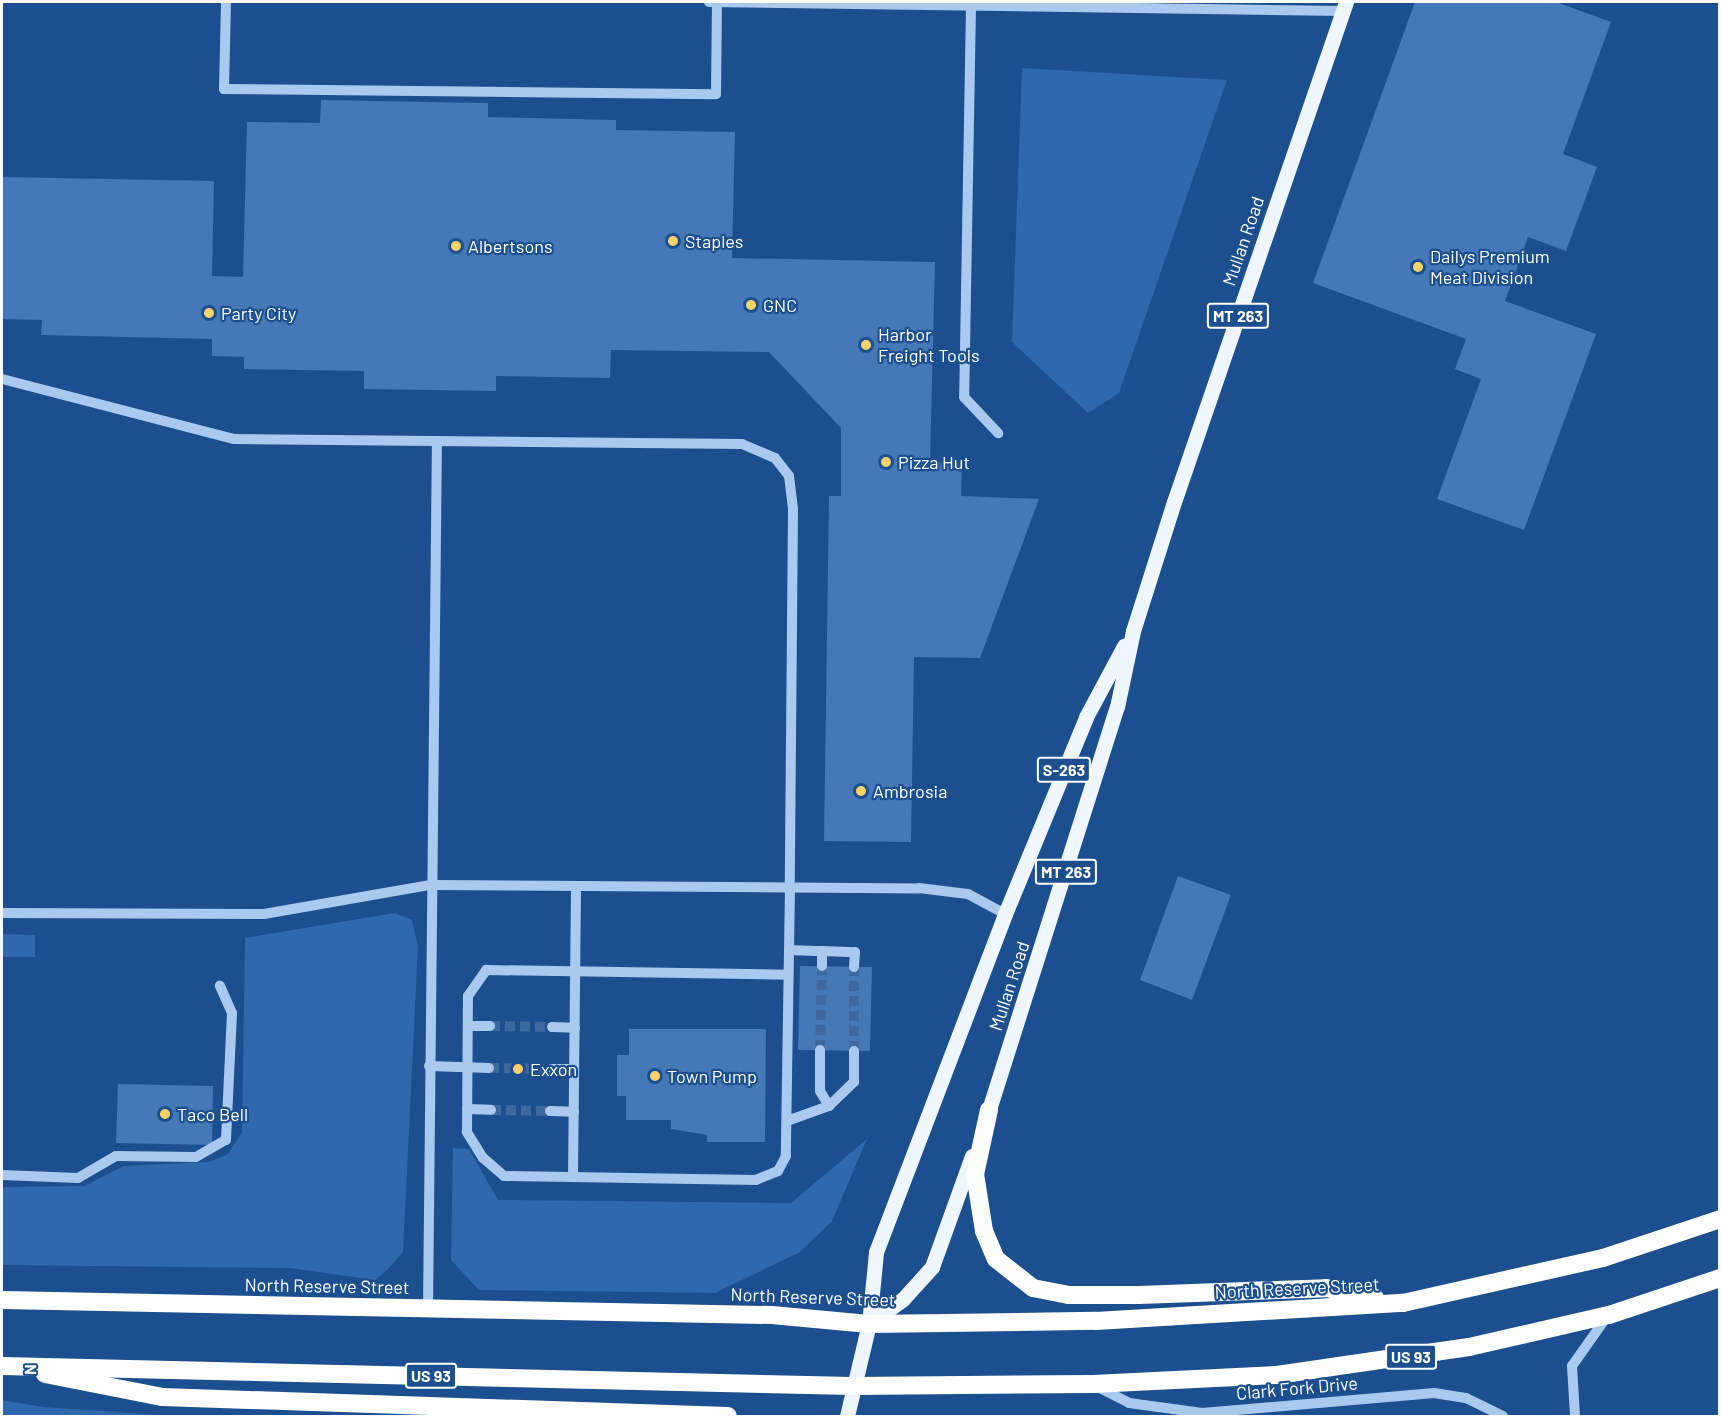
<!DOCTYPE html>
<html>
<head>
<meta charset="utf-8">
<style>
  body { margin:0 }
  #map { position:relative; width:1721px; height:1418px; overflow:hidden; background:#1b4f8f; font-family:Barlow,sans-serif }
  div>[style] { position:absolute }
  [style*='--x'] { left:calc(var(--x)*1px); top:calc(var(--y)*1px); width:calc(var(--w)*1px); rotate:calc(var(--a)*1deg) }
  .green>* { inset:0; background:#2e69ad }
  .building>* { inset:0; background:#4478b7 }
  .minor-tunnel>* { height:10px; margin-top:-5px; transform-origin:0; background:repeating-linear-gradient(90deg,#3d69a0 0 10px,transparent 0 15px) }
  .minor>* { height:10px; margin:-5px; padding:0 5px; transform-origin:5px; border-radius:5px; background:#a9c9ee }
  .major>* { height:15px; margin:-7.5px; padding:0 7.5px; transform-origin:7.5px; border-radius:7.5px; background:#f0f6ff }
  .highway>* { height:18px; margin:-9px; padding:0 9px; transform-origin:9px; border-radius:9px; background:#fff }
  .dots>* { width:16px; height:16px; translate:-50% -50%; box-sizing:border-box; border:3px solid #1b4f8f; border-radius:50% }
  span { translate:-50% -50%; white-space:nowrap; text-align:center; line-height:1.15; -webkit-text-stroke:4.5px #1b4f8f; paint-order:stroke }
  .shield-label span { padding:2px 4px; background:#1b4f8f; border:2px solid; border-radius:4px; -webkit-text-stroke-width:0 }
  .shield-label { font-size:16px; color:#fff; font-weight:700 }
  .poi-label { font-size:18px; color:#fff }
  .left { translate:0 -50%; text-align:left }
  .street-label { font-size:18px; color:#fff }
  .frame { position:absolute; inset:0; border:3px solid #fff; pointer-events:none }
  .north { position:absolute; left:18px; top:1340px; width:60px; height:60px; -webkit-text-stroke:4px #1b4f8f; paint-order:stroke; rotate:271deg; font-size:16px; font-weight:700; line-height:24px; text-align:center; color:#fff }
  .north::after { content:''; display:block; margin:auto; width:21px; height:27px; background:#fff; clip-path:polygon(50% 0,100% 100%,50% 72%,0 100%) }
</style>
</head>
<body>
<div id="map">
  <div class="green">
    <div style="clip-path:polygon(1022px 68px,1227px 80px,1119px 393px,1088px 413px,1012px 342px)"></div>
    <div style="clip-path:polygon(395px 913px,412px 920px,418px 947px,403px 1252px,387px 1270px,375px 1280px,290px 1268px,2px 1265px,2px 1187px,84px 1186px,124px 1166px,209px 1162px,228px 1154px,242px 1132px,245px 938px)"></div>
    <div style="clip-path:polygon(2px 934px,35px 935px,35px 957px,2px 957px)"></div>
    <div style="clip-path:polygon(867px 1139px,832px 1221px,800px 1252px,715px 1293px,479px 1290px,451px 1260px,453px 1148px,469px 1149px,498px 1200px,791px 1203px)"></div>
    <div style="clip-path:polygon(2px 1400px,43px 1407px,176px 1416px,2px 1416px)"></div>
  </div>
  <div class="building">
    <div style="clip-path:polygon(1415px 2px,1556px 2px,1611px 22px,1563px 154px,1597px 167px,1566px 251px,1528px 237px,1505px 301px,1596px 334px,1524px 530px,1437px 499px,1481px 379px,1455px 369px,1466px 339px,1313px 283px)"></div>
    <div style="clip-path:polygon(321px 100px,488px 103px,488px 117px,616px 120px,616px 130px,735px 132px,732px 258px,935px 262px,930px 462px,962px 463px,961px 496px,1039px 499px,980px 658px,914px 657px,911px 842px,824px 841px,829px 496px,841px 496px,841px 428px,769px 352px,611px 350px,610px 378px,496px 376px,496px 391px,364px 389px,364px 371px,244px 369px,244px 357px,212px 356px,212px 339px,41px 335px,42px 320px,2px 319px,2px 177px,214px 181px,212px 276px,243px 277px,247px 122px,320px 123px)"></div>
    <div style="clip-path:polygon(1178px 876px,1231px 895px,1192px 1000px,1140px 980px)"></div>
    <div style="clip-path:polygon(800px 966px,872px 967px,870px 1051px,798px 1050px)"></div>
    <div style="clip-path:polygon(629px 1029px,766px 1029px,765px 1142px,707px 1142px,707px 1135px,671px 1129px,671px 1120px,626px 1120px,626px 1096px,617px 1096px,617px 1055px,629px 1055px)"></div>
    <div style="clip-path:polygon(118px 1084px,213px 1086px,212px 1145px,116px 1143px)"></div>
  </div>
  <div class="minor-tunnel">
    <div style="--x:490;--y:1026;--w:62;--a:0.9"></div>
    <div style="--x:820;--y:1050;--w:84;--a:-88.6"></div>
    <div style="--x:854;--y:1051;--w:84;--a:-90"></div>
    <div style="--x:489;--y:1068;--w:63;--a:0.9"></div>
    <div style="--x:491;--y:1110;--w:59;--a:1"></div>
  </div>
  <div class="minor">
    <div style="--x:226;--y:2;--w:87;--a:91.3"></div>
    <div style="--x:224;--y:89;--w:492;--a:0.6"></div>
    <div style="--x:716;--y:94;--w:92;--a:-89.4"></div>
    <div style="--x:709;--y:2;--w:634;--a:0.81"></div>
    <div style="--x:971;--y:6;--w:391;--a:91"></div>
    <div style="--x:964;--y:397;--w:50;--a:46.6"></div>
    <div style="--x:2;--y:379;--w:240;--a:14.5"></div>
    <div style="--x:234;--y:439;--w:508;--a:0.56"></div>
    <div style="--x:742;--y:444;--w:36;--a:23"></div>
    <div style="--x:775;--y:458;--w:23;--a:52"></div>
    <div style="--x:789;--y:476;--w:34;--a:83"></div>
    <div style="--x:793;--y:510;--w:377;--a:90.5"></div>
    <div style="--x:790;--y:887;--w:269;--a:90.9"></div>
    <div style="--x:786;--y:1156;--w:17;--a:118"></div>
    <div style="--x:778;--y:1171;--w:24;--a:158"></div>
    <div style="--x:756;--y:1180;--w:252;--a:-179.1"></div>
    <div style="--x:504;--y:1176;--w:28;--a:-139"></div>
    <div style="--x:483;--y:1158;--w:31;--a:-122"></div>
    <div style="--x:467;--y:1132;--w:136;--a:-89.6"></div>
    <div style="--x:468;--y:996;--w:32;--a:-55"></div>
    <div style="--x:486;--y:970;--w:302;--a:0.9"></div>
    <div style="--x:2;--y:913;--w:262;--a:0.2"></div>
    <div style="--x:264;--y:914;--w:169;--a:-9.9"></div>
    <div style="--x:431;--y:885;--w:488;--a:0.4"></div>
    <div style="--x:919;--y:888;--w:49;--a:7"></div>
    <div style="--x:968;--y:894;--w:42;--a:28.4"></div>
    <div style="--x:789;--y:950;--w:33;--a:2"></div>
    <div style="--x:822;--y:951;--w:15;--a:90"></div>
    <div style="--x:822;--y:951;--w:33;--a:2"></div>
    <div style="--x:855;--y:952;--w:15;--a:94"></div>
    <div style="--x:468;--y:1026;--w:22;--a:0"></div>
    <div style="--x:552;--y:1027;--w:23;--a:2"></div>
    <div style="--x:429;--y:1066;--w:60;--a:1.9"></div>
    <div style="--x:552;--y:1069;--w:22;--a:0"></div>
    <div style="--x:829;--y:1106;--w:35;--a:-44"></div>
    <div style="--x:854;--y:1082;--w:31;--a:-90"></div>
    <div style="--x:467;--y:1109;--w:24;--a:2"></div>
    <div style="--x:550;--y:1111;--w:24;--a:2"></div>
    <div style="--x:787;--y:1121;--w:45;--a:-19.7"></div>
    <div style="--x:829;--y:1106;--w:17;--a:-121"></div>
    <div style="--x:820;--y:1091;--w:41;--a:-90"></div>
    <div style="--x:2;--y:1175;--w:76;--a:2.3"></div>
    <div style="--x:78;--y:1178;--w:44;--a:-30.1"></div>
    <div style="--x:116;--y:1156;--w:80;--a:0.7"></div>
    <div style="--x:196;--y:1157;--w:34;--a:-30"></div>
    <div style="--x:226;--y:1140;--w:127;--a:-87.3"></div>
    <div style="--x:232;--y:1013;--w:30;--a:-114"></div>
    <div style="--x:573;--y:1176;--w:290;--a:-89.4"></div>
    <div style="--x:428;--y:1309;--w:868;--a:-89.41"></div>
    <div style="--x:1096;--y:1386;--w:37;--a:27"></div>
    <div style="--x:1129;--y:1403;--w:74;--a:7.8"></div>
    <div style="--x:1202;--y:1413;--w:233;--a:-4.9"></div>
    <div style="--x:1434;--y:1393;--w:32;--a:9"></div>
    <div style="--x:1466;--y:1398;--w:41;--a:25.9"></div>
    <div style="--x:1575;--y:1416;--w:50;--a:-93.4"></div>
    <div style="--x:1572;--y:1366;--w:62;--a:-54.8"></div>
  </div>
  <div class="major">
    <div style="--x:986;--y:1119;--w:432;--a:-72.4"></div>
    <div style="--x:1117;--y:707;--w:78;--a:-78.1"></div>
    <div style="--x:1133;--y:631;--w:135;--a:-72.4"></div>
    <div style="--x:1174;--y:502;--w:529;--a:-71.02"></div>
    <div style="--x:869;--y:1324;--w:42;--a:-36.3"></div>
    <div style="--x:903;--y:1299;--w:43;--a:-47.8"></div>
    <div style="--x:932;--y:1267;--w:118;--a:-70.2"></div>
    <div style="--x:847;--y:1416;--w:95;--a:-76.6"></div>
    <div style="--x:869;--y:1324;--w:72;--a:-84.4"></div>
    <div style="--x:876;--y:1252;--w:362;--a:-69.1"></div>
    <div style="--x:1005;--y:914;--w:213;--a:-67.6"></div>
    <div style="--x:1086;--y:717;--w:81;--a:-61.8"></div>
  </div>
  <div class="highway">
    <div style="--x:989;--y:1110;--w:66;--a:102.3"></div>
    <div style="--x:975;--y:1174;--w:58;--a:81"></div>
    <div style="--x:984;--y:1231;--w:30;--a:67"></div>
    <div style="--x:996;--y:1259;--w:47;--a:38.1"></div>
    <div style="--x:1033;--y:1288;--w:37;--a:11"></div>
    <div style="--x:1069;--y:1295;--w:70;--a:0"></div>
    <div style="--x:1139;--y:1295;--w:187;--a:-2.1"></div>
    <div style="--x:1326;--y:1288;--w:50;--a:11.5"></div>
    <div style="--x:2;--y:1300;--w:770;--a:1.12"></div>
    <div style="--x:772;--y:1315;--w:97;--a:5.3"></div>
    <div style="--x:869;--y:1324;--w:227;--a:-0.8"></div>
    <div style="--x:1096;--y:1321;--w:308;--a:-3.4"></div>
    <div style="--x:1403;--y:1303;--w:205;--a:-12.7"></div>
    <div style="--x:1603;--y:1258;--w:123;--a:-18.4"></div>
    <div style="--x:2;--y:1366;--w:850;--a:1.35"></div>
    <div style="--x:852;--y:1386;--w:241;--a:-0.5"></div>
    <div style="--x:1093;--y:1384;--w:184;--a:-2.8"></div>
    <div style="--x:1277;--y:1375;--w:194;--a:-8.3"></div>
    <div style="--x:1469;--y:1347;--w:144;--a:-12.9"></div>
    <div style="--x:1609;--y:1315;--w:117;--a:-18.4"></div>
    <div style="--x:45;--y:1374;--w:119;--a:11.1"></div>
    <div style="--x:162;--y:1397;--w:566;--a:1.92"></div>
  </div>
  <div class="dots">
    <div style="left:673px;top:241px;background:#ffd166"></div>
    <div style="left:456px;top:246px;background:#ffd166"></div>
    <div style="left:1418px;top:267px;background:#ffd166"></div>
    <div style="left:751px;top:305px;background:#ffd166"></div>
    <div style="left:209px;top:313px;background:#ffd166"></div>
    <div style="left:866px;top:345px;background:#ffd166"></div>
    <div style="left:886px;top:462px;background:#ffd166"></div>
    <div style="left:861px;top:791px;background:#ffd166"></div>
    <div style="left:518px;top:1069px;background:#ffd166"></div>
    <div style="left:655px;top:1076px;background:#ffd166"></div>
    <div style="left:165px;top:1114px;background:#ffd166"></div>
  </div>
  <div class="shield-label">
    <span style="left:1238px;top:316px">MT 263</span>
    <span style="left:1064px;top:770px">S-263</span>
    <span style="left:1066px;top:872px">MT 263</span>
    <span style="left:1411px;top:1357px">US 93</span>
    <span style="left:431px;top:1376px">US 93</span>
  </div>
  <div class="poi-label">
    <span class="left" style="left:685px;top:241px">Staples</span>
    <span class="left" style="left:468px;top:246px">Albertsons</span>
    <span class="left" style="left:1430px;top:267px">Dailys Premium<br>Meat Division</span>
    <span class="left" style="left:763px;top:305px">GNC</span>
    <span class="left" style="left:221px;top:313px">Party City</span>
    <span class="left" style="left:878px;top:345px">Harbor<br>Freight Tools</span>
    <span class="left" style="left:898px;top:462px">Pizza Hut</span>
    <span class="left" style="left:873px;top:791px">Ambrosia</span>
    <span class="left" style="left:530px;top:1069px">Exxon</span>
    <span class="left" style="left:667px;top:1076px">Town Pump</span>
    <span class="left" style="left:177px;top:1114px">Taco Bell</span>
  </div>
  <div class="street-label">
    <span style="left:1243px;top:241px;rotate:-71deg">Mullan Road</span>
    <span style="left:1009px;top:986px;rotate:-72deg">Mullan Road</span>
    <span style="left:327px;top:1286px;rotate:1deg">North Reserve Street</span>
    <span style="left:1297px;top:1288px;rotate:-3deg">North Reserve Street</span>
    <span style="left:813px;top:1297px;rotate:2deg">North Reserve Street</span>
    <span style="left:1297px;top:1388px;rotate:-5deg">Clark Fork Drive</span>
  </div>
  <div class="frame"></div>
  <div class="north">N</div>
</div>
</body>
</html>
